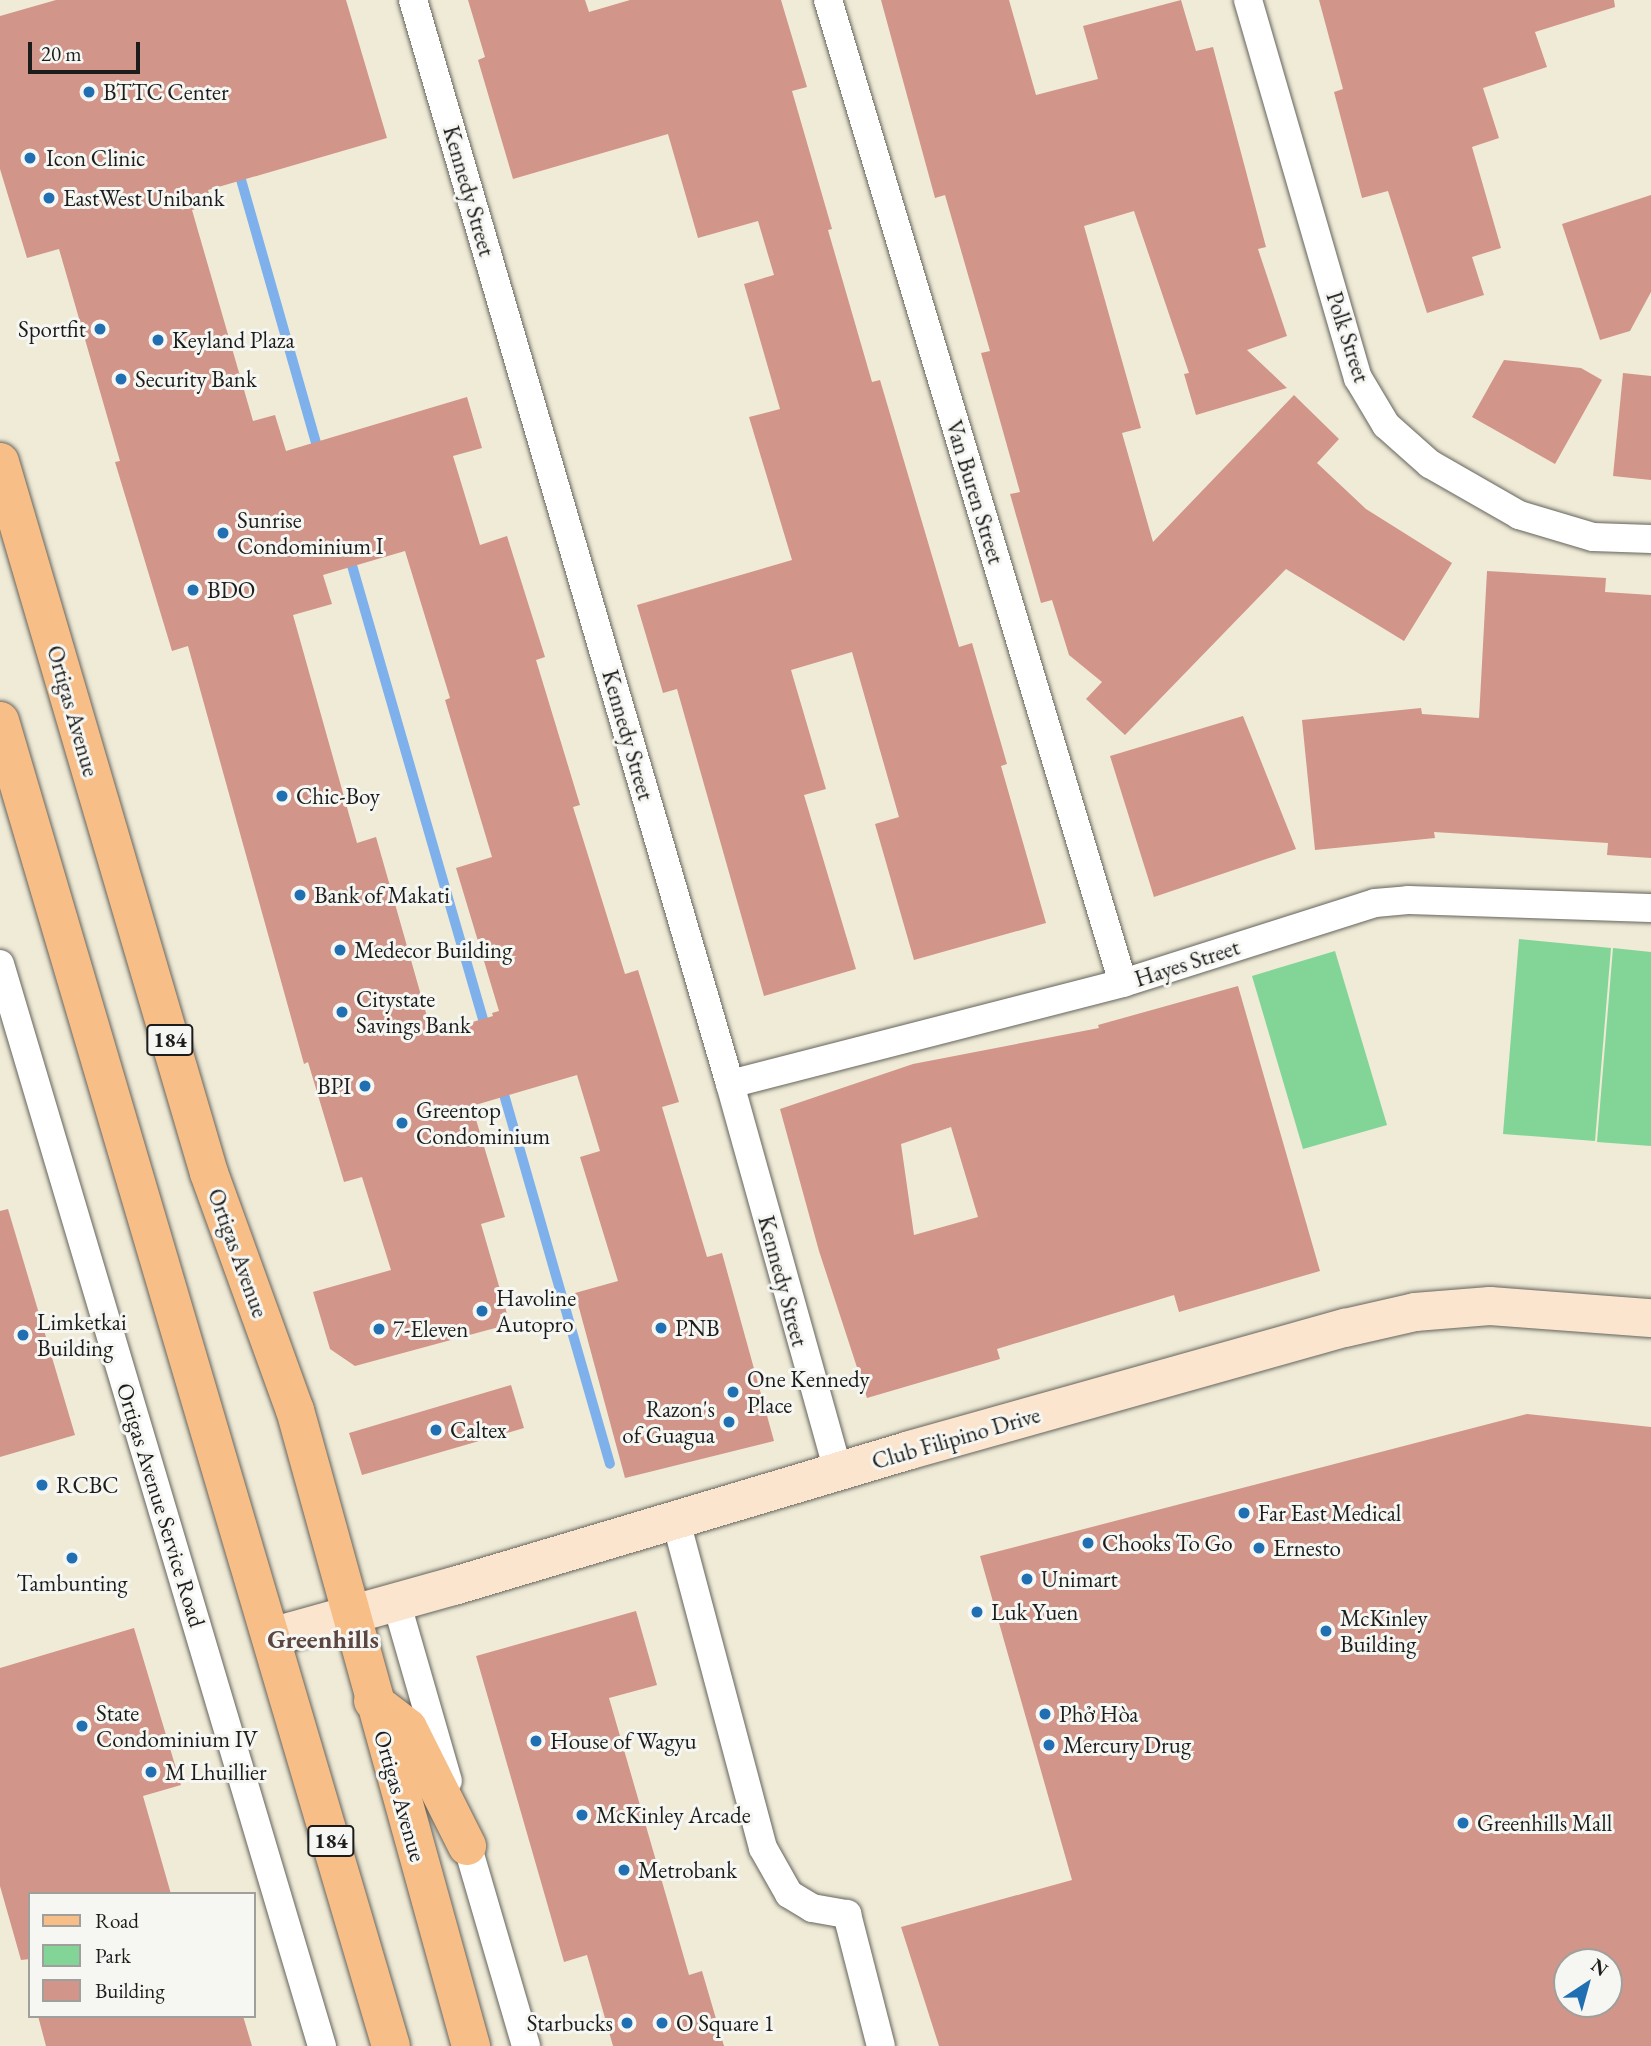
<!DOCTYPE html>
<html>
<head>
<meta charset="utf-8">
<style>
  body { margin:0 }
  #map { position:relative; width:1651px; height:2046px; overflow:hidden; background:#efebd7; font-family:"EB Garamond",serif }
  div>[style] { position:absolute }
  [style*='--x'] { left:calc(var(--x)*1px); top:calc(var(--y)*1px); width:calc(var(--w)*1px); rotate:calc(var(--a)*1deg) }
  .green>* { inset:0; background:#82d597 }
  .stream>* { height:10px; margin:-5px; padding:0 5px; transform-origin:5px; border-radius:5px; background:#7eb1eb }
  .building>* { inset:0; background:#d29589 }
  .roads { filter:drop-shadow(0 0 2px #66645d) drop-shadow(0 0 2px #66645d) }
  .street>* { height:28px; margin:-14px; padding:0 14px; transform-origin:14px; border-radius:14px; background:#fff }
  .secondary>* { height:38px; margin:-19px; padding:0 19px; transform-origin:19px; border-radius:19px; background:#fce5cf }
  .primary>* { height:38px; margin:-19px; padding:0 19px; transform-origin:19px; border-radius:19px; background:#f7be88 }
  .dots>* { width:19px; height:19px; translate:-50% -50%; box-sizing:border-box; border:4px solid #f6f6f2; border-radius:50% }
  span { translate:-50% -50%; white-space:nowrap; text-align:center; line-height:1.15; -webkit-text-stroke:6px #f6f6f2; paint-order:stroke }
  .shield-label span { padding:2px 5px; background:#f6f6f2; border:2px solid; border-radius:5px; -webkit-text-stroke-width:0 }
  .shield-label { font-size:21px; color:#1c1c1c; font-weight:700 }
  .poi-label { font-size:23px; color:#1c1c1c }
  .left { translate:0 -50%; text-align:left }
  .right { translate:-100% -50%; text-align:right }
  .street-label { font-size:23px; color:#1c1c1c }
  .quarter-label { font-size:26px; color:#5c4642; font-weight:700 }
  .legend { position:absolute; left:28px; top:1892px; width:228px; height:126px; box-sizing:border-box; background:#f6f6f2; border:2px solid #9f9f9c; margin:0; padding:9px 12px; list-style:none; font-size:21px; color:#1c1c1c }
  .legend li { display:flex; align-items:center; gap:14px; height:35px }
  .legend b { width:35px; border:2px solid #9f9f9c }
  .north { position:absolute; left:1553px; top:1948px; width:70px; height:70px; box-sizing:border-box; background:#f6f6f2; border:2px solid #9f9f9c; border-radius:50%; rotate:36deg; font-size:19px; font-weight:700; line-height:28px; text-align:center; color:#1c1c1c }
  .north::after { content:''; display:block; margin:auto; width:24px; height:32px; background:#1f6fb2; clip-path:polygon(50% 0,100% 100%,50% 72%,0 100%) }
  .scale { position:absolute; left:28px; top:42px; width:112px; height:32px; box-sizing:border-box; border:4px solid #1c1c1c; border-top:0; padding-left:9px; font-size:21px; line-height:24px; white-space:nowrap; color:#1c1c1c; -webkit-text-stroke:5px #f6f6f2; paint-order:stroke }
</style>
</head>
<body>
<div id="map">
  <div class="green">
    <div style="clip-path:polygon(1519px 939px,1611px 948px,1595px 1141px,1503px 1134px)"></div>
    <div style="clip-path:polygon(1613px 948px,1651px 952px,1651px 1146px,1597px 1142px)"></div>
    <div style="clip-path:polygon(1335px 951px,1387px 1125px,1303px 1149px,1252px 976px)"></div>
  </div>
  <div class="stream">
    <div style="--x:238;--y:169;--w:298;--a:74.1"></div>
    <div style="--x:349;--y:555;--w:495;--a:73.9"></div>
    <div style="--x:501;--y:1084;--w:395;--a:74"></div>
  </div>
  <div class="building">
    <div style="clip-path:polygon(evenodd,56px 0,346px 0,387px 138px,208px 190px,212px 204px,192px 210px,253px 421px,275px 415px,286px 451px,467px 397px,482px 448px,453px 456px,480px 545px,507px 536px,545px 657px,536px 660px,580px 805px,573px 807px,625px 974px,638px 970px,679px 1102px,662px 1107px,707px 1257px,722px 1253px,774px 1441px,625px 1478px,575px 1293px,618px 1281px,580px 1157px,600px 1151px,577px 1075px,472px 1106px,505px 1217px,481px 1224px,510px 1324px,355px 1366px,330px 1349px,313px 1292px,391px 1270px,362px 1177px,344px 1182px,308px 1062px,304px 1064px,188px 646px,172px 651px,115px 462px,120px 461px,59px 249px,27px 258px,0 169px,0 16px,56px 0,405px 551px,450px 698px,445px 700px,492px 857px,456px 868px,499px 1011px,492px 1013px,493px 1016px,432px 1034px,376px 837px,357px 843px,293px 615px,332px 604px,323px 575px,405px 551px)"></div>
    <div style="clip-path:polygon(468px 0,585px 0,589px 12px,630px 0,781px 0,807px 87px,792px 91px,832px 229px,828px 230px,872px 382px,880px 380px,959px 647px,972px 643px,1007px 764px,1001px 766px,1046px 923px,914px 960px,875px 824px,899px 817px,852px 652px,791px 670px,826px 789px,804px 795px,856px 969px,764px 996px,677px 689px,663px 693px,637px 605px,792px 560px,749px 417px,780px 409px,744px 284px,774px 275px,758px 221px,698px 238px,668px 134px,513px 179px,478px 60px,485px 57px)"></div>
    <div style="clip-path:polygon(881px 0,1009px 0,1036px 95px,1098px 79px,1083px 26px,1181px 0,1196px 51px,1213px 47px,1266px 247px,1258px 249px,1287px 336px,1247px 350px,1287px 388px,1196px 415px,1184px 374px,1189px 373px,1134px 211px,1084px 226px,1141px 428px,1122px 433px,1153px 542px,1294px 395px,1339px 439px,1317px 463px,1366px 509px,1452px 563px,1404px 641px,1286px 569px,1125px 735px,1086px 699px,1102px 682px,1069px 655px,1052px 600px,1041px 603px,1010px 494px,1020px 492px,981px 353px,990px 351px,945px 195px,935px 198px)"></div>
    <div style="clip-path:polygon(1319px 0,1614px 0,1615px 7px,1535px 32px,1547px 67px,1483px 88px,1499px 138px,1472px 147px,1501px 248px,1472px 257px,1484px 295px,1427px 313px,1388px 191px,1362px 198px,1334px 92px,1343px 89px)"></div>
    <div style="clip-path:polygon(1651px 195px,1651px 292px,1630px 331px,1600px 340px,1562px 224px)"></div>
    <div style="clip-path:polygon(1504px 360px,1581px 368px,1602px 380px,1555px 464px,1472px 417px)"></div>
    <div style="clip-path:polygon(1623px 373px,1651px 376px,1651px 480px,1613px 476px)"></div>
    <div style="clip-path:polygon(1487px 571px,1606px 578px,1605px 592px,1651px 595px,1651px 858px,1607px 855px,1608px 843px,1434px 832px,1435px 838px,1315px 850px,1302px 720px,1421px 708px,1422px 714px,1479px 718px)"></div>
    <div style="clip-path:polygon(1243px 716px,1296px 849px,1154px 897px,1110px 756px)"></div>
    <div style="clip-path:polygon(evenodd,1238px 986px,1320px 1271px,1179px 1312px,1174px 1295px,997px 1349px,1000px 1359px,867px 1398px,819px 1251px,780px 1109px,913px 1064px,1099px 1028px,1098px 1025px,1238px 986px,951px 1127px,978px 1217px,914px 1235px,901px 1144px,951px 1127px)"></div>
    <div style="clip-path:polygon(8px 1209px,75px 1435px,0 1457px,0 1211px)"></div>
    <div style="clip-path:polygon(511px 1385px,524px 1428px,362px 1475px,349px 1433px)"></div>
    <div style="clip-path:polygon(evenodd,1527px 1414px,1651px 1427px,1651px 2046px,939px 2046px,901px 1927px,1072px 1880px,980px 1556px,1527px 1414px,1567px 1962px,1609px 1962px,1609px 2004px,1567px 2004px,1567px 1962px)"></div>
    <div style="clip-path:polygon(636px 1611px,657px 1685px,609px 1698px,689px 1975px,702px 1971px,724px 2046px,613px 2046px,587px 1955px,564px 1962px,476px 1656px)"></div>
    <div style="clip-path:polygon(134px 1628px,181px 1785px,143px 1796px,171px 1894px,30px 1894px,30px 1959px,21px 1960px,0 1886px,0 1668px)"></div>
    <div style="clip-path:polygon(38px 2016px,243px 2016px,252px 2046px,46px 2046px)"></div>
  </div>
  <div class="roads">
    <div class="street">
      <div style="--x:413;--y:0;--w:1129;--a:73.7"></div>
      <div style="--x:730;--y:1084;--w:403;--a:74.4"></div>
      <div style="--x:828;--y:0;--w:1026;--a:73.3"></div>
      <div style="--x:1248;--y:0;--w:394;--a:73.8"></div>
      <div style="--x:1358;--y:378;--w:55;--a:59.2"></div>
      <div style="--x:1386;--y:425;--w:59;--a:41.6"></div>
      <div style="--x:1430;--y:464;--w:103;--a:29.8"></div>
      <div style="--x:1519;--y:515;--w:77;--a:16.6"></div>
      <div style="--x:1593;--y:537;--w:58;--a:2"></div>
      <div style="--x:0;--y:964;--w:1129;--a:73.43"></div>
      <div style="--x:730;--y:1084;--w:406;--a:-14.4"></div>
      <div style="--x:1123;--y:983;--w:264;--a:-17.6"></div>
      <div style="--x:1375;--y:903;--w:33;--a:-5"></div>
      <div style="--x:1408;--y:900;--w:243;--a:1.9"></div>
      <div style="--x:676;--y:1521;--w:338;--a:75.1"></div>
      <div style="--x:763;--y:1848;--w:53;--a:60.5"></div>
      <div style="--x:789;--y:1894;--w:27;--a:31"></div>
      <div style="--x:812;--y:1908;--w:36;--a:10"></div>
      <div style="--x:847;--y:1914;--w:136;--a:75.6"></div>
      <div style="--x:396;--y:1601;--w:187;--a:73.9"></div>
      <div style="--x:462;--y:1827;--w:228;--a:73.7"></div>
    </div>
    <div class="secondary">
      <div style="--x:271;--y:1637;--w:190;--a:-15.6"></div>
      <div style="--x:454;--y:1586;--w:476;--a:-16.6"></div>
      <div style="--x:910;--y:1450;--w:452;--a:-15.7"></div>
      <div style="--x:1345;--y:1328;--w:72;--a:-12.9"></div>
      <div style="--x:1415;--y:1312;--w:75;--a:-4.6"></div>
      <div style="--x:1490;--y:1306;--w:161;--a:4.3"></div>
    </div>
    <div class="primary">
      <div style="--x:0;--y:462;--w:741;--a:73.62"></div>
      <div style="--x:209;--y:1173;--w:252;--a:70.1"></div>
      <div style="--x:295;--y:1410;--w:660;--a:74.53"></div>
      <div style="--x:0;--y:721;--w:1381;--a:73.56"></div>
      <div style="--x:373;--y:1701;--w:44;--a:37.6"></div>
      <div style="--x:408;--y:1728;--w:132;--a:63.4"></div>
    </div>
  </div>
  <div class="dots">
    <div style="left:89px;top:92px;background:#1f6fb2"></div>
    <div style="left:30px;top:158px;background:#1f6fb2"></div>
    <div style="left:49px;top:198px;background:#1f6fb2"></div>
    <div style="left:100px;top:329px;background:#1f6fb2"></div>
    <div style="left:158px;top:340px;background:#1f6fb2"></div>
    <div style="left:121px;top:379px;background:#1f6fb2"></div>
    <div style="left:223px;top:533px;background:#1f6fb2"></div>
    <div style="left:193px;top:590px;background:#1f6fb2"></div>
    <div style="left:282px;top:796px;background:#1f6fb2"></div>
    <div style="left:300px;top:895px;background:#1f6fb2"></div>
    <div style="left:340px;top:950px;background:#1f6fb2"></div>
    <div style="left:342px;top:1012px;background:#1f6fb2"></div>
    <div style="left:365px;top:1086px;background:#1f6fb2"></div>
    <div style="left:402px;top:1123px;background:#1f6fb2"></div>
    <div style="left:482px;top:1311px;background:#1f6fb2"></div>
    <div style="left:661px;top:1328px;background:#1f6fb2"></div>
    <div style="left:379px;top:1329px;background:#1f6fb2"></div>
    <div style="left:23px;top:1335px;background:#1f6fb2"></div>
    <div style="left:733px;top:1392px;background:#1f6fb2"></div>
    <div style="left:729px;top:1422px;background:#1f6fb2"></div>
    <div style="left:436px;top:1430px;background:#1f6fb2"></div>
    <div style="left:42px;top:1485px;background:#1f6fb2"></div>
    <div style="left:1244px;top:1513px;background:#1f6fb2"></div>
    <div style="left:1088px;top:1543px;background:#1f6fb2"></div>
    <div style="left:1259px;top:1548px;background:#1f6fb2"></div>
    <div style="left:72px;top:1558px;background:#1f6fb2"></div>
    <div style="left:1027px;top:1579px;background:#1f6fb2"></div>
    <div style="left:977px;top:1612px;background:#1f6fb2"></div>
    <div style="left:1326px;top:1631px;background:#1f6fb2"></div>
    <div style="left:1045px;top:1714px;background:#1f6fb2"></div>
    <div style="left:82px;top:1726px;background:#1f6fb2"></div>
    <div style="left:536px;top:1741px;background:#1f6fb2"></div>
    <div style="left:1049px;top:1745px;background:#1f6fb2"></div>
    <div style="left:151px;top:1772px;background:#1f6fb2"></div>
    <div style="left:582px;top:1815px;background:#1f6fb2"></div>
    <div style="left:1463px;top:1823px;background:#1f6fb2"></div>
    <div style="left:624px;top:1870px;background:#1f6fb2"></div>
    <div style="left:627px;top:2023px;background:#1f6fb2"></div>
    <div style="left:662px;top:2023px;background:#1f6fb2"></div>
  </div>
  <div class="shield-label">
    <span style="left:170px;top:1040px">184</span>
    <span style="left:331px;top:1841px">184</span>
  </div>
  <div class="poi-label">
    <span class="left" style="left:103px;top:92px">BTTC Center</span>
    <span class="left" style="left:46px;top:158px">Icon Clinic</span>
    <span class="left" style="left:63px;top:198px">EastWest Unibank</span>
    <span class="right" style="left:86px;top:329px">Sportfit</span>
    <span class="left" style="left:172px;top:340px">Keyland Plaza</span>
    <span class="left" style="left:135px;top:379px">Security Bank</span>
    <span class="left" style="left:237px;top:533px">Sunrise<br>Condominium I</span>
    <span class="left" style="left:207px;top:590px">BDO</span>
    <span class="left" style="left:296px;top:796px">Chic-Boy</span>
    <span class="left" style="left:314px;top:895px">Bank of Makati</span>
    <span class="left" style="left:354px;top:950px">Medecor Building</span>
    <span class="left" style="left:356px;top:1012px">Citystate<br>Savings Bank</span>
    <span class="right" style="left:351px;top:1086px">BPI</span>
    <span class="left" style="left:416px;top:1123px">Greentop<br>Condominium</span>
    <span class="left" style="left:496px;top:1311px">Havoline<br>Autopro</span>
    <span class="left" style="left:37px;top:1335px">Limketkai<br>Building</span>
    <span class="left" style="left:675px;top:1328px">PNB</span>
    <span class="left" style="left:393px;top:1329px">7-Eleven</span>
    <span class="left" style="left:747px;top:1392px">One Kennedy<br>Place</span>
    <span class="right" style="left:715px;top:1422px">Razon's<br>of Guagua</span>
    <span class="left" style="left:450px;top:1430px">Caltex</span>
    <span class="left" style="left:56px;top:1485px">RCBC</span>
    <span class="left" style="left:1258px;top:1513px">Far East Medical</span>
    <span class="left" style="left:1102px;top:1543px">Chooks To Go</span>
    <span class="left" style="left:1273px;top:1548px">Ernesto</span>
    <span class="left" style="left:1041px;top:1579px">Unimart</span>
    <span style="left:72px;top:1583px">Tambunting</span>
    <span class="left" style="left:991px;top:1612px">Luk Yuen</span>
    <span class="left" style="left:1340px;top:1631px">McKinley<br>Building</span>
    <span class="left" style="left:96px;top:1726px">State<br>Condominium IV</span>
    <span class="left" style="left:1059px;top:1714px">Phở Hòa</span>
    <span class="left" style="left:550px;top:1741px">House of Wagyu</span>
    <span class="left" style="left:1063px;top:1745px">Mercury Drug</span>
    <span class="left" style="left:165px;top:1772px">M Lhuillier</span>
    <span class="left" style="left:596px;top:1815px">McKinley Arcade</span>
    <span class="left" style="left:1477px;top:1823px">Greenhills Mall</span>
    <span class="left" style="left:638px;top:1870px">Metrobank</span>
    <span class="right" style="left:613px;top:2023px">Starbucks</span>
    <span class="left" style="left:676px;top:2023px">O Square 1</span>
  </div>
  <div class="street-label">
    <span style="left:469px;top:191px;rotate:74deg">Kennedy Street</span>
    <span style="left:1348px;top:337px;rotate:72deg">Polk Street</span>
    <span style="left:975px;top:492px;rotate:73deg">Van Buren Street</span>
    <span style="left:73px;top:711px;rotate:74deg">Ortigas Avenue</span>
    <span style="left:628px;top:735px;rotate:74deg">Kennedy Street</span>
    <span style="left:1187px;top:963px;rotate:-18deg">Hayes Street</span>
    <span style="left:238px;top:1253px;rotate:70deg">Ortigas Avenue</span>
    <span style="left:783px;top:1281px;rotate:75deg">Kennedy Street</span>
    <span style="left:956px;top:1438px;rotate:-16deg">Club Filipino Drive</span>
    <span style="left:161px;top:1505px;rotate:73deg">Ortigas Avenue Service Road</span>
    <span style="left:400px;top:1796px;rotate:74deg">Ortigas Avenue</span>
  </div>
  <div class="quarter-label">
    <span style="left:323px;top:1640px">Greenhills</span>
  </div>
  <ul class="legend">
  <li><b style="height:9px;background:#f7be88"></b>Road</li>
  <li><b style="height:19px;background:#82d597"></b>Park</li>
  <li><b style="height:19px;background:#d29589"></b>Building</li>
  </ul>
  <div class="north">N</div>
  <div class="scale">20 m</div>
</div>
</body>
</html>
